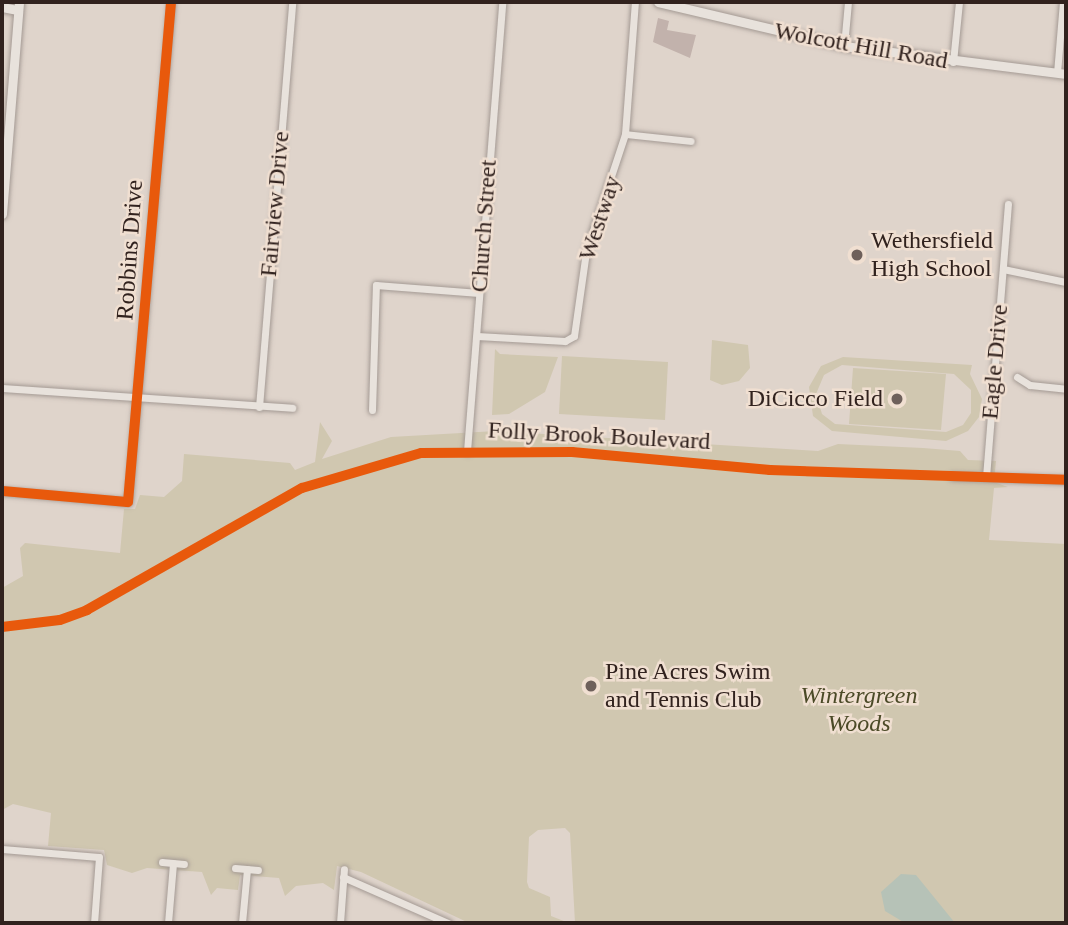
<!DOCTYPE html>
<html>
<head>
<meta charset="utf-8">
<style>
  body { margin:0 }
  #map { position:relative; width:1068px; height:925px; overflow:hidden; background:#dfd4cb; font-family:Georgia,serif }
  div>[style] { position:absolute }
  [style*='--x'] { left:calc(var(--x)*1px); top:calc(var(--y)*1px); width:calc(var(--w)*1px); rotate:calc(var(--a)*1deg) }
  .green>* { inset:0; background:#d0c7b0 }
  .water>* { inset:0; background:#b6c2b7 }
  .building>* { inset:0; background:#c2b2ac }
  .roads { filter:drop-shadow(0 0 2px #a49a94) drop-shadow(0 0 2px #a49a94) }
  .minor>* { height:7px; margin:-3.5px; padding:0 3.5px; transform-origin:3.5px; border-radius:3.5px; background:#e8e2dc }
  .tertiary>* { height:9px; margin:-4.5px; padding:0 4.5px; transform-origin:4.5px; border-radius:4.5px; background:#e8e2dc }
  .cycleway>* { height:10px; margin:-5px; padding:0 5px; transform-origin:5px; border-radius:5px; background:#e8590c }
  .dots>* { width:19px; height:19px; translate:-50% -50%; box-sizing:border-box; border:4px solid #f0dfd1; border-radius:50% }
  span { translate:-50% -50%; white-space:nowrap; text-align:center; line-height:1.15; -webkit-text-stroke:5px #f0dfd1; paint-order:stroke }
  .street-label { font-size:24px; color:#31221e }
  .poi-label { font-size:24px; color:#31221e }
  .left { translate:0 -50%; text-align:left }
  .right { translate:-100% -50%; text-align:right }
  .park-label { font-size:24px; color:#4b4a27; font-style:italic }
  .frame { position:absolute; inset:0; border:4px solid #31221e; pointer-events:none }
</style>
</head>
<body>
<div id="map">
  <div class="green">
    <div style="clip-path:polygon(712px 340px,748px 345px,750px 368px,739px 381px,722px 385px,710px 380px)"></div>
    <div style="clip-path:polygon(495px 349px,500px 354px,558px 357px,545px 392px,509px 414px,492px 415px)"></div>
    <div style="clip-path:polygon(562px 356px,668px 362px,665px 420px,559px 414px)"></div>
    <div style="clip-path:polygon(evenodd,843px 357px,972px 365px,970px 374px,982px 399px,979px 417px,968px 431px,946px 441px,832px 431px,813px 416px,809px 387px,821px 366px,843px 357px,842px 365px,954px 374px,971px 390px,971px 413px,963px 425px,946px 432px,835px 424px,822px 414px,816px 394px,824px 375px,842px 365px)"></div>
    <div style="clip-path:polygon(853px 368px,946px 374px,941px 430px,849px 424px)"></div>
    <div style="clip-path:polygon(320px 422px,332px 441px,322px 459px,391px 437px,496px 431px,818px 451px,838px 444px,923px 448px,960px 451px,968px 460px,996px 461px,994px 482px,1008px 487px,994px 488px,989px 540px,1066px 544px,1066px 923px,575px 923px,570px 833px,565px 828px,538px 830px,529px 837px,527px 882px,529px 888px,550px 897px,551px 916px,569px 923px,469px 923px,361px 872px,337px 866px,334px 890px,323px 883px,296px 886px,285px 896px,279px 878px,240px 875px,238px 890px,217px 888px,211px 895px,202px 872px,147px 868px,132px 873px,107px 865px,104px 850px,48px 846px,51px 813px,13px 804px,2px 810px,2px 588px,23px 576px,20px 548px,25px 543px,120px 553px,124px 509px,135px 509px,140px 495px,164px 497px,182px 481px,184px 454px,290px 463px,295px 470px,315px 462px)"></div>
  </div>
  <div class="water">
    <div style="clip-path:polygon(901px 874px,916px 875px,955px 923px,905px 923px,885px 911px,881px 892px)"></div>
  </div>
  <div class="building">
    <div style="clip-path:polygon(658px 18px,669px 21px,667px 30px,696px 35px,690px 58px,653px 42px)"></div>
  </div>
  <div class="roads">
    <div class="minor">
      <div style="--x:844;--y:46;--w:44;--a:-84.8"></div>
      <div style="--x:953;--y:62;--w:60;--a:-84.3"></div>
      <div style="--x:1057;--y:73;--w:71;--a:-85.2"></div>
      <div style="--x:625;--y:134;--w:66;--a:6.1"></div>
      <div style="--x:1003;--y:269;--w:64;--a:11.7"></div>
      <div style="--x:477;--y:336;--w:88;--a:3.3"></div>
      <div style="--x:565;--y:341;--w:10;--a:-29"></div>
      <div style="--x:574;--y:336;--w:85;--a:-81.9"></div>
      <div style="--x:586;--y:252;--w:124;--a:-71.7"></div>
      <div style="--x:625;--y:134;--w:132;--a:-85.7"></div>
      <div style="--x:1017;--y:377;--w:15;--a:32"></div>
      <div style="--x:1030;--y:385;--w:36;--a:6"></div>
      <div style="--x:2;--y:388;--w:291;--a:3.9"></div>
      <div style="--x:259;--y:407;--w:406;--a:-85.3"></div>
      <div style="--x:372;--y:410;--w:125;--a:-88.2"></div>
      <div style="--x:376;--y:285;--w:103;--a:4.4"></div>
      <div style="--x:467;--y:451;--w:450;--a:-85.5"></div>
      <div style="--x:952;--y:476;--w:114;--a:2"></div>
      <div style="--x:986;--y:477;--w:274;--a:-85.4"></div>
      <div style="--x:2;--y:491;--w:126;--a:5"></div>
      <div style="--x:128;--y:502;--w:502;--a:-85.08"></div>
      <div style="--x:2;--y:849;--w:97;--a:4.7"></div>
      <div style="--x:99;--y:857;--w:66;--a:94.3"></div>
      <div style="--x:162;--y:862;--w:22;--a:5"></div>
      <div style="--x:235;--y:868;--w:23;--a:5"></div>
      <div style="--x:343;--y:877;--w:115;--a:23.7"></div>
      <div style="--x:168;--y:923;--w:60;--a:-85.2"></div>
      <div style="--x:242;--y:923;--w:54;--a:-84.7"></div>
      <div style="--x:340;--y:923;--w:54;--a:-85.8"></div>
    </div>
    <div class="tertiary">
      <div style="--x:658;--y:2;--w:191;--a:13.3"></div>
      <div style="--x:844;--y:46;--w:224;--a:7.2"></div>
      <div style="--x:2;--y:7;--w:16;--a:11"></div>
      <div style="--x:2;--y:214;--w:213;--a:-85.4"></div>
    </div>
  </div>
  <div class="cycleway">
    <div style="--x:2;--y:491;--w:126;--a:5"></div>
    <div style="--x:128;--y:502;--w:502;--a:-85.08"></div>
    <div style="--x:2;--y:627;--w:58;--a:-6.9"></div>
    <div style="--x:60;--y:620;--w:29;--a:-20"></div>
    <div style="--x:87;--y:610;--w:247;--a:-29.6"></div>
    <div style="--x:302;--y:488;--w:124;--a:-16.4"></div>
    <div style="--x:421;--y:453;--w:151;--a:-0.4"></div>
    <div style="--x:572;--y:452;--w:199;--a:5.2"></div>
    <div style="--x:770;--y:470;--w:296;--a:1.9"></div>
  </div>
  <div class="dots">
    <div style="left:857px;top:255px;background:#6e605b"></div>
    <div style="left:897px;top:399px;background:#6e605b"></div>
    <div style="left:591px;top:686px;background:#6e605b"></div>
  </div>
  <div class="street-label">
    <span style="left:861px;top:46px;rotate:10deg">Wolcott Hill Road</span>
    <span style="left:275px;top:204px;rotate:-85deg">Fairview Drive</span>
    <span style="left:600px;top:218px;rotate:-72deg">Westway</span>
    <span style="left:484px;top:226px;rotate:-86deg">Church Street</span>
    <span style="left:130px;top:250px;rotate:-86deg">Robbins Drive</span>
    <span style="left:995px;top:362px;rotate:-85deg">Eagle Drive</span>
    <span style="left:599px;top:436px;rotate:3deg">Folly Brook Boulevard</span>
  </div>
  <div class="poi-label">
    <span class="left" style="left:871px;top:255px">Wethersfield<br>High School</span>
    <span class="right" style="left:883px;top:399px">DiCicco Field</span>
    <span class="left" style="left:605px;top:686px">Pine Acres Swim<br>and Tennis Club</span>
  </div>
  <div class="park-label">
    <span style="left:859px;top:710px">Wintergreen<br>Woods</span>
  </div>
  <div class="frame"></div>
</div>
</body>
</html>
